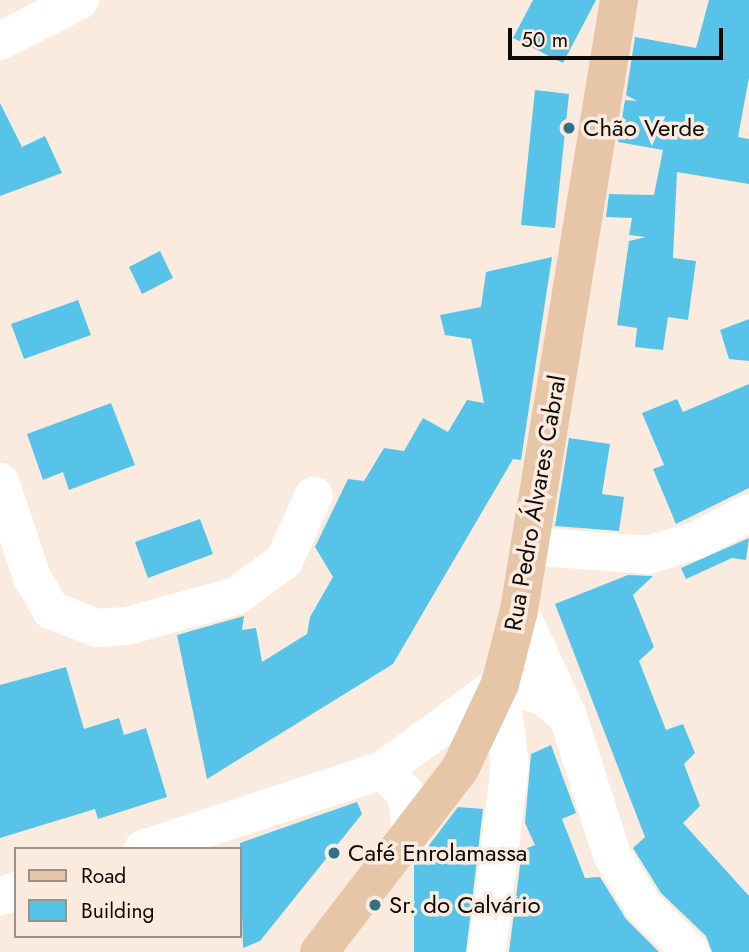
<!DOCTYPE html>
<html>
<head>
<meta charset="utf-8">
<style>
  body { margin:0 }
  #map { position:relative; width:749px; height:952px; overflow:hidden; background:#fbebde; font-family:Jost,sans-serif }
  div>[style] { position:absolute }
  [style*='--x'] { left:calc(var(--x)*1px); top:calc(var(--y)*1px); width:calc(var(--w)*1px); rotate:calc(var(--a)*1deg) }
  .building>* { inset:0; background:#57c3e8 }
  .minor>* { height:38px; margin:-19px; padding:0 19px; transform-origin:19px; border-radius:19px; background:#fff }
  .major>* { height:38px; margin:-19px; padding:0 19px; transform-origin:19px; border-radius:19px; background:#e7c6a8 }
  .dots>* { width:19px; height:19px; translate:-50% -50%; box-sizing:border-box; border:4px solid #fbebde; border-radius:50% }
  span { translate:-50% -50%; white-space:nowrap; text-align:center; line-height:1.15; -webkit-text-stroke:7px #fbebde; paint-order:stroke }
  .poi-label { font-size:24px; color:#0f0a06 }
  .left { translate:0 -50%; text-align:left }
  .street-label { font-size:24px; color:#0f0a06 }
  .legend { position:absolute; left:14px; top:847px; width:228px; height:91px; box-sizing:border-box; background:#fbebde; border:2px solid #9d9188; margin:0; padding:9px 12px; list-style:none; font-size:21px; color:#0f0a06 }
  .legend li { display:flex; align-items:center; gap:14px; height:35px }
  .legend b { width:35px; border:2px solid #9d9188 }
  .scale { position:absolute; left:508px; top:28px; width:215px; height:32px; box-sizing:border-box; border:4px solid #0f0a06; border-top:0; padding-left:9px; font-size:21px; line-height:24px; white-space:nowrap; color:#0f0a06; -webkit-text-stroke:5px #fbebde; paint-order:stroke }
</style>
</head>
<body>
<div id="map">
  <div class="building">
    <div style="clip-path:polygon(533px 0,596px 0,563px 63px,513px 38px)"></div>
    <div style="clip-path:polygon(709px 0,749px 0,749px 77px,738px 137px,749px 139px,749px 184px,677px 172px,673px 258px,696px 261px,688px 320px,668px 317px,663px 350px,635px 347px,637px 328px,617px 325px,629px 241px,646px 237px,629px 235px,632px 218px,606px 217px,609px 194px,654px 195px,663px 150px,618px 142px,625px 100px,637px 101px,626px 95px,635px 37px,696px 48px)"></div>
    <div style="clip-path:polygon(535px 90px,569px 94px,555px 228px,521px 225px)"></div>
    <div style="clip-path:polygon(0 103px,22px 147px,45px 136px,62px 173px,0 196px)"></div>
    <div style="clip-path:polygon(160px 251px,173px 278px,142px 294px,129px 267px)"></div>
    <div style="clip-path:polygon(552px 257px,521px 460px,513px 459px,393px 664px,207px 779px,177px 635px,244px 616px,242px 630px,256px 628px,262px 662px,307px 634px,310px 617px,333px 577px,315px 547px,348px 479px,364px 481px,384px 448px,404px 451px,423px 418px,448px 432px,467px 400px,484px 403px,471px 339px,445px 335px,440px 315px,481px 307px,486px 272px)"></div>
    <div style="clip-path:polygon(78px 300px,91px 335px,24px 359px,11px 324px)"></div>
    <div style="clip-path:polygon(749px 319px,749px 361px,729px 359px,720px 330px)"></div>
    <div style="clip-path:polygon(749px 384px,749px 488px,676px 524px,653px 469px,664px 465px,642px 413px,677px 399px,683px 412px)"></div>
    <div style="clip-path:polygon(111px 403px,135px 465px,69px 490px,63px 472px,43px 480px,27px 434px)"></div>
    <div style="clip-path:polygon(569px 438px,610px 444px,602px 494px,624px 497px,619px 531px,555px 526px)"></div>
    <div style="clip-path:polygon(200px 519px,213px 554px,148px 578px,135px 542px)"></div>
    <div style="clip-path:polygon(749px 538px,746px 560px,732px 558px,686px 579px,681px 568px)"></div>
    <div style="clip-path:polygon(628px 575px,653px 576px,633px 595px,654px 647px,639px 661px,666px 730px,683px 724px,695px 753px,684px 764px,700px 806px,683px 823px,749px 896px,749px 952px,712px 952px,706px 936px,661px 893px,633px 848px,645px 837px,555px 604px)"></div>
    <div style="clip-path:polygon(66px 667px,84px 729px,119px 718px,124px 735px,146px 728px,167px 797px,98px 819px,95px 809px,0 838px,0 685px)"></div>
    <div style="clip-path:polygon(551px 745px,576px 813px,562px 819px,585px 878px,600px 877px,626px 919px,659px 952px,509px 952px,522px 850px,535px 845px,525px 823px,531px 754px)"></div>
    <div style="clip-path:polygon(357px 802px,362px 814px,260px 941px,243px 948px,240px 843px)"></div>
    <div style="clip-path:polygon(458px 807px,483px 809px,466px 952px,414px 952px,414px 865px)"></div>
  </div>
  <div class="minor">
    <div style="--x:0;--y:41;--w:90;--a:-27.1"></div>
    <div style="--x:0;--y:482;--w:100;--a:71.4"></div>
    <div style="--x:32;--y:577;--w:38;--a:60"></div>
    <div style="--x:51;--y:610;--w:49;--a:21.4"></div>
    <div style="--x:97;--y:628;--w:30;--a:-4"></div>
    <div style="--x:127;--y:626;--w:113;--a:-15.4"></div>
    <div style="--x:236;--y:596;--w:59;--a:-36.1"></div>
    <div style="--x:284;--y:561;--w:72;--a:-65.6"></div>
    <div style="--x:530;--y:546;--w:117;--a:4.4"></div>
    <div style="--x:647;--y:555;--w:50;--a:-16.3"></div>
    <div style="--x:695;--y:541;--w:61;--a:-27.4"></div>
    <div style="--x:519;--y:610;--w:117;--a:65.2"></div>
    <div style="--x:500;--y:684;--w:45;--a:15.6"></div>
    <div style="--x:543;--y:696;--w:33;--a:40"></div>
    <div style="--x:568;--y:717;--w:145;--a:72.3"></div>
    <div style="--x:612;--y:855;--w:61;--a:58.4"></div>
    <div style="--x:644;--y:907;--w:65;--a:43.8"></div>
    <div style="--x:383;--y:770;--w:33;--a:46"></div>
    <div style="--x:406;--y:794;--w:42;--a:81.9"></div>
    <div style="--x:143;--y:849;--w:253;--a:-18.2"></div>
    <div style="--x:383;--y:770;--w:145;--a:-36.3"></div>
    <div style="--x:0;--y:896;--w:17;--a:-17"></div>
    <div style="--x:487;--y:952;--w:187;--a:-83"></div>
    <div style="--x:510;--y:766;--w:83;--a:-97"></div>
  </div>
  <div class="major">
    <div style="--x:319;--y:952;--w:231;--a:-52.4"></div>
    <div style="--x:460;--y:769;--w:94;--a:-64.8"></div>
    <div style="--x:500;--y:684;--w:76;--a:-75.6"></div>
    <div style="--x:519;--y:610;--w:618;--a:-80.69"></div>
  </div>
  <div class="dots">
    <div style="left:569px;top:128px;background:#317085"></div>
    <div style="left:334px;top:853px;background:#317085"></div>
    <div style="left:375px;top:905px;background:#317085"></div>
  </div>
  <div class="poi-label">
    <span class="left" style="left:583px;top:128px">Chão Verde</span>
    <span class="left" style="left:348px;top:853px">Café Enrolamassa</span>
    <span class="left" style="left:389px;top:905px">Sr. do Calvário</span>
  </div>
  <div class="street-label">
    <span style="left:535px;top:503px;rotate:-80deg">Rua Pedro Álvares Cabral</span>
  </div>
  <ul class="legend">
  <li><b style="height:9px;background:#e7c6a8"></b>Road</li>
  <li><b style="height:19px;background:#57c3e8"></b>Building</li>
  </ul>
  <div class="scale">50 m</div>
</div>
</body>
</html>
